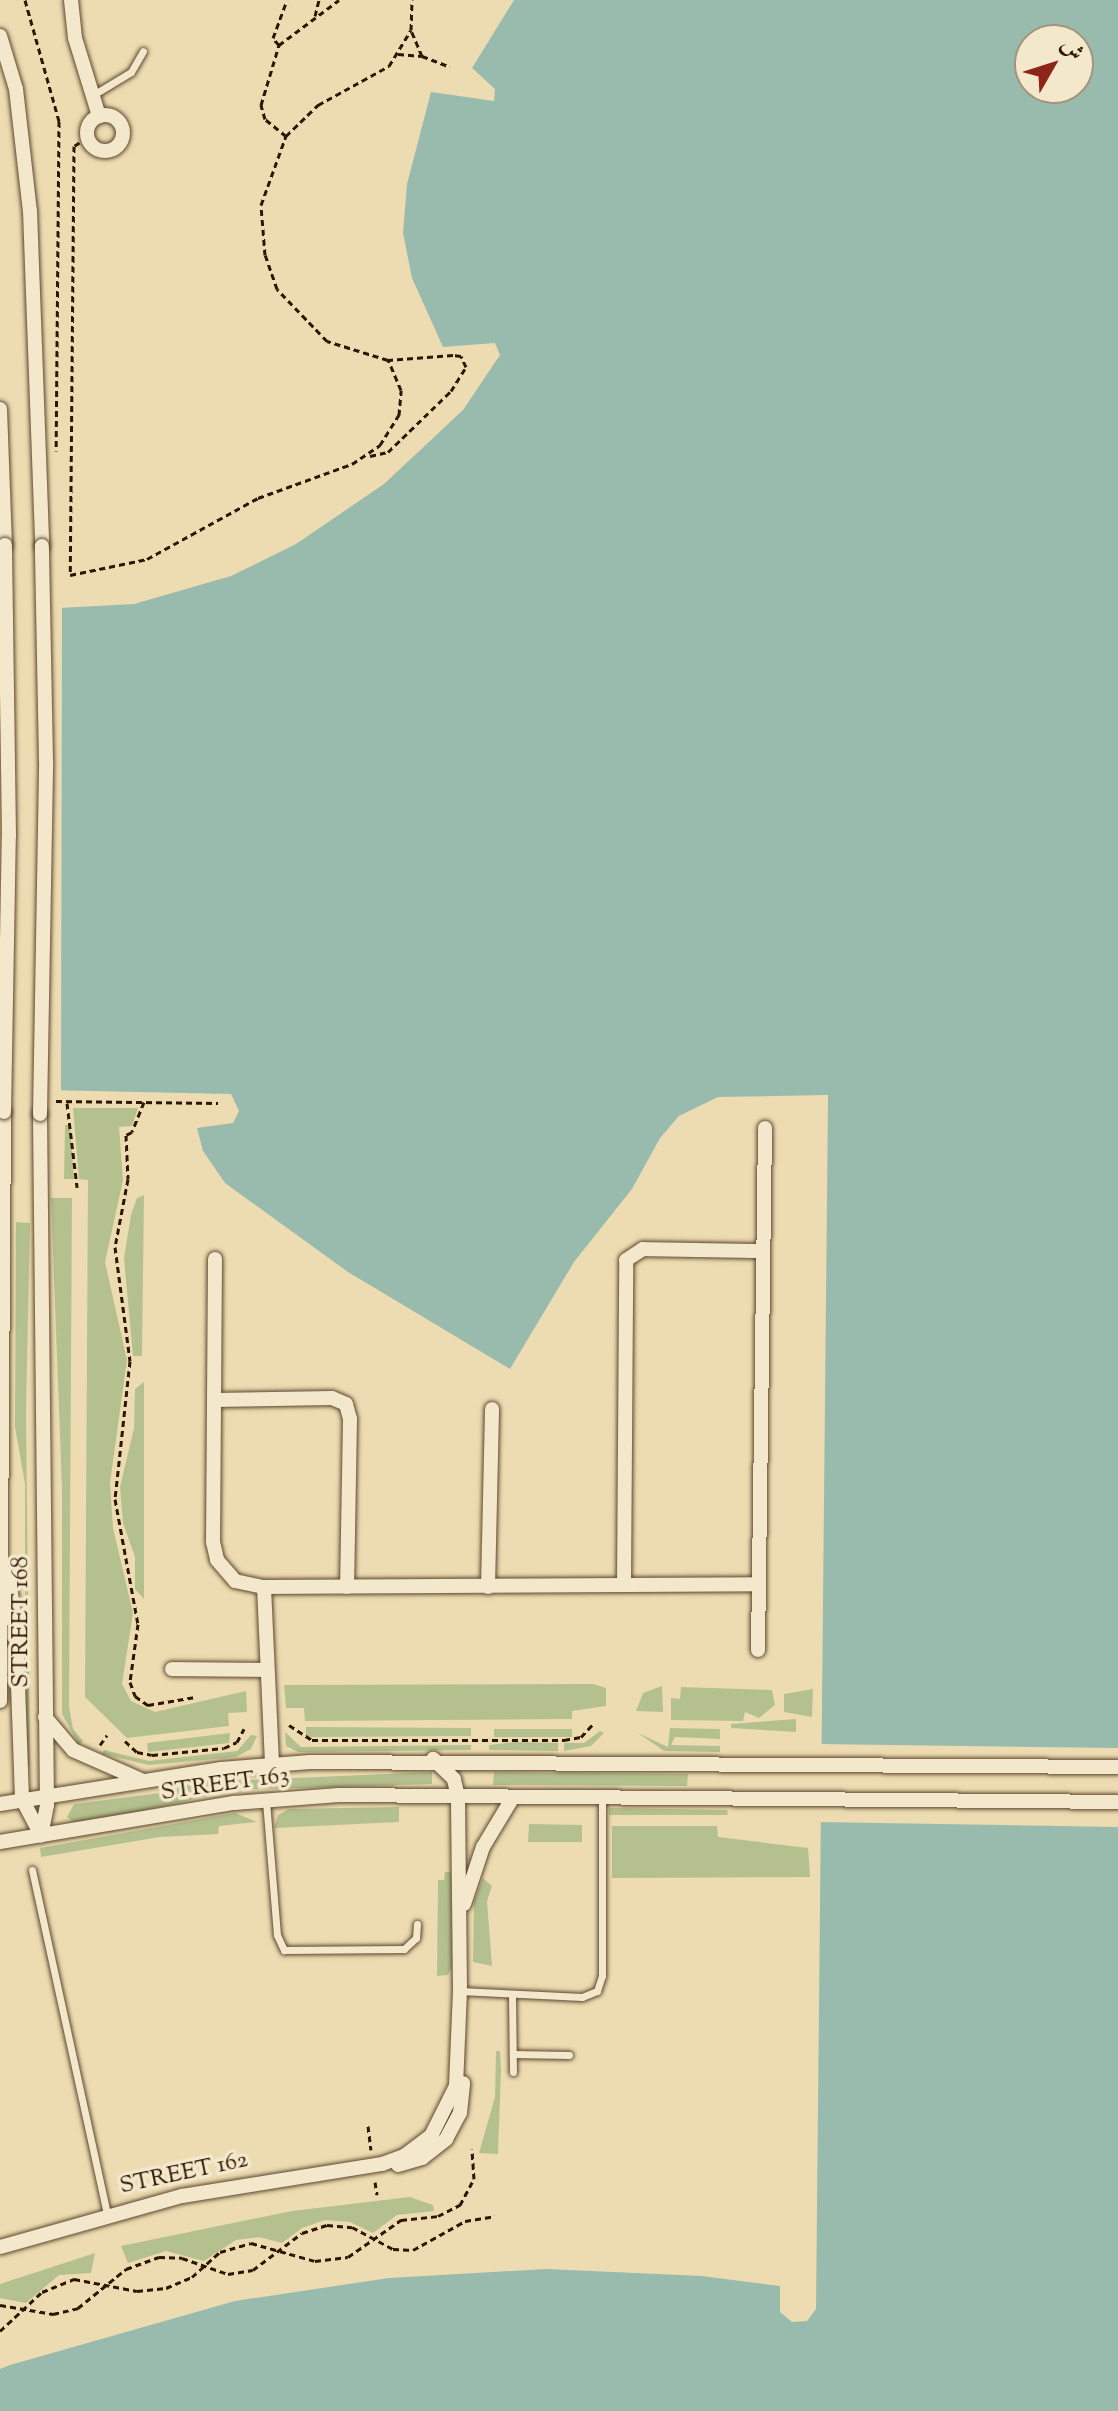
<!DOCTYPE html>
<html>
<head>
<meta charset="utf-8">
<style>
  body { margin:0 }
  #map { position:relative; width:1118px; height:2411px; overflow:hidden; background:#eddcb1; font-family:"Sorts Mill Goudy",Amiri,serif }
  div>[style] { position:absolute }
  [style*='--x'] { left:calc(var(--x)*1px); top:calc(var(--y)*1px); width:calc(var(--w)*1px); rotate:calc(var(--a)*1deg) }
  .green>* { inset:0; background:#b4c18e }
  .water>* { inset:0; background:#99bbad }
  .pier>* { inset:0; background:#eddcb1 }
  .path>* { height:3px; margin-top:-1.5px; transform-origin:0; background:repeating-linear-gradient(90deg,#2d1502 0 6px,transparent 0 10px) }
  .roads { filter:drop-shadow(0 0 2px #5d472e) drop-shadow(0 0 2px #5d472e) }
  .service>* { height:7px; margin:-3.5px; padding:0 3.5px; transform-origin:3.5px; border-radius:3.5px; background:#f3e8cc }
  .minor>* { height:14px; margin:-7px; padding:0 7px; transform-origin:7px; border-radius:7px; background:#f3e8cc }
  .minor>.ring { margin:-7px; padding:0; box-sizing:content-box; background:none; border:14px solid #f3e8cc; border-radius:50% }
  .bridges { filter:drop-shadow(0 0 2px #5d472e) drop-shadow(0 0 2px #5d472e) }
  .minor-bridge>* { height:14px; margin:-7px; padding:0 7px; transform-origin:7px; border-radius:7px; background:#f3e8cc }
  span { translate:-50% -50%; white-space:nowrap; text-align:center; line-height:1.15; -webkit-text-stroke:7px #f3e8cc; paint-order:stroke }
  .street-label { font-size:24px; color:#2d1502 }
  .north { position:absolute; left:1014px; top:24px; width:80px; height:80px; box-sizing:border-box; background:#f3e8cc; border:2px solid #a4947b; border-radius:50%; rotate:51deg; font-size:22px; font-weight:700; line-height:32px; text-align:center; color:#2d1502 }
  .north::after { content:''; display:block; margin:auto; width:28px; height:36px; background:#8f2418; clip-path:polygon(50% 0,100% 100%,50% 72%,0 100%) }
</style>
</head>
<body>
<div id="map">
  <div class="green">
    <div style="clip-path:polygon(73px 1108px,138px 1108px,132px 1126px,119px 1127px,123px 1180px,105px 1262px,127px 1360px,110px 1483px,113px 1528px,133px 1613px,122px 1684px,131px 1701px,155px 1712px,246px 1691px,247px 1712px,228px 1713px,229px 1726px,127px 1738px,85px 1697px,88px 1180px,79px 1179px)"></div>
    <div style="clip-path:polygon(65px 1125px,70px 1125px,74px 1179px,64px 1179px)"></div>
    <div style="clip-path:polygon(144px 1195px,142px 1356px,133px 1356px,124px 1258px,131px 1215px,137px 1198px)"></div>
    <div style="clip-path:polygon(51px 1198px,72px 1198px,69px 1706px,73px 1729px,83px 1741px,79px 1745px,62px 1714px,62px 1489px)"></div>
    <div style="clip-path:polygon(16px 1222px,30px 1223px,26px 1413px,30px 1766px,25px 1766px,25px 1484px,15px 1427px)"></div>
    <div style="clip-path:polygon(144px 1382px,144px 1599px,135px 1589px,135px 1557px,123px 1523px,120px 1487px,134px 1428px,135px 1389px)"></div>
    <div style="clip-path:polygon(593px 1684px,606px 1688px,606px 1706px,572px 1711px,572px 1719px,305px 1721px,304px 1708px,286px 1708px,284px 1685px)"></div>
    <div style="clip-path:polygon(662px 1686px,663px 1712px,636px 1711px,643px 1693px)"></div>
    <div style="clip-path:polygon(681px 1687px,772px 1690px,775px 1705px,759px 1718px,745px 1712px,743px 1721px,671px 1720px,671px 1698px,680px 1699px)"></div>
    <div style="clip-path:polygon(813px 1689px,812px 1717px,784px 1712px,784px 1694px)"></div>
    <div style="clip-path:polygon(796px 1719px,796px 1732px,731px 1728px,731px 1724px)"></div>
    <div style="clip-path:polygon(306px 1727px,471px 1728px,471px 1736px,306px 1737px)"></div>
    <div style="clip-path:polygon(670px 1728px,720px 1729px,720px 1739px,675px 1737px,671px 1745px,720px 1746px,720px 1752px,664px 1751px,638px 1733px,668px 1747px)"></div>
    <div style="clip-path:polygon(494px 1729px,572px 1729px,572px 1737px,494px 1737px)"></div>
    <div style="clip-path:polygon(600px 1731px,604px 1733px,591px 1746px,564px 1751px,564px 1743px,584px 1743px)"></div>
    <div style="clip-path:polygon(285px 1732px,301px 1747px,471px 1745px,471px 1750px,298px 1752px,286px 1746px)"></div>
    <div style="clip-path:polygon(230px 1733px,229px 1743px,148px 1752px,147px 1743px)"></div>
    <div style="clip-path:polygon(251px 1735px,257px 1736px,251px 1749px,236px 1757px,149px 1765px,102px 1754px,104px 1750px,149px 1761px,237px 1751px)"></div>
    <div style="clip-path:polygon(515px 1742px,558px 1743px,558px 1751px,489px 1750px,489px 1745px)"></div>
    <div style="clip-path:polygon(432px 1772px,432px 1784px,233px 1790px,79px 1826px,67px 1817px,74px 1804px,176px 1791px,180px 1783px)"></div>
    <div style="clip-path:polygon(494px 1772px,688px 1774px,687px 1786px,493px 1785px)"></div>
    <div style="clip-path:polygon(399px 1807px,399px 1822px,274px 1828px,278px 1815px,289px 1809px)"></div>
    <div style="clip-path:polygon(609px 1808px,727px 1810px,728px 1815px,609px 1815px)"></div>
    <div style="clip-path:polygon(235px 1813px,257px 1822px,219px 1826px,218px 1834px,160px 1837px,41px 1857px,40px 1848px)"></div>
    <div style="clip-path:polygon(529px 1824px,582px 1825px,582px 1842px,528px 1842px)"></div>
    <div style="clip-path:polygon(612px 1826px,717px 1826px,718px 1837px,808px 1848px,810px 1877px,612px 1878px)"></div>
    <div style="clip-path:polygon(445px 1872px,451px 1872px,452px 1967px,448px 1975px,437px 1976px,438px 1880px,444px 1880px)"></div>
    <div style="clip-path:polygon(483px 1878px,492px 1886px,487px 1901px,492px 1966px,473px 1962px,474px 1902px)"></div>
    <div style="clip-path:polygon(496px 2051px,500px 2051px,501px 2070px,498px 2154px,479px 2153px,495px 2097px)"></div>
    <div style="clip-path:polygon(410px 2197px,433px 2205px,434px 2211px,397px 2215px,373px 2233px,350px 2222px,325px 2220px,302px 2228px,282px 2243px,259px 2237px,236px 2240px,204px 2261px,166px 2251px,128px 2263px,121px 2246px,292px 2211px)"></div>
    <div style="clip-path:polygon(95px 2253px,91px 2273px,59px 2275px,26px 2303px,0 2298px,0 2284px)"></div>
  </div>
  <div class="water">
    <div style="clip-path:polygon(evenodd,514px 0,1118px 0,1118px 2411px,0 2411px,0 2369px,10px 2365px,235px 2301px,389px 2278px,546px 2269px,702px 2276px,780px 2286px,780px 2312px,792px 2322px,807px 2321px,816px 2309px,828px 1095px,718px 1097px,679px 1116px,660px 1138px,632px 1189px,574px 1262px,510px 1369px,348px 1272px,225px 1183px,203px 1151px,197px 1128px,233px 1123px,239px 1111px,231px 1094px,0 1089px,59px 608px,134px 604px,231px 576px,296px 544px,384px 484px,463px 410px,500px 355px,495px 343px,443px 347px,412px 278px,403px 233px,407px 184px,431px 92px,494px 101px,495px 89px,472px 68px,514px 0,1030px 40px,1078px 40px,1078px 88px,1030px 88px,1030px 40px)"></div>
  </div>
  <div class="pier">
    <div style="clip-path:polygon(0 599px,62px 604px,61px 1094px,0 1093px)"></div>
    <div style="clip-path:polygon(819px 1744px,1118px 1748px,1118px 1827px,818px 1822px)"></div>
  </div>
  <div class="path">
    <div style="--x:25;--y:0;--w:126;--a:74.3"></div>
    <div style="--x:59;--y:121;--w:330;--a:90.5"></div>
    <div style="--x:315;--y:16;--w:16;--a:-76"></div>
    <div style="--x:279;--y:45;--w:9;--a:-131"></div>
    <div style="--x:273;--y:38;--w:40;--a:-69.8"></div>
    <div style="--x:398;--y:54;--w:24;--a:5"></div>
    <div style="--x:422;--y:56;--w:28;--a:-113"></div>
    <div style="--x:422;--y:56;--w:30;--a:21"></div>
    <div style="--x:286;--y:136;--w:27;--a:-141"></div>
    <div style="--x:265;--y:119;--w:15;--a:-106"></div>
    <div style="--x:261;--y:105;--w:63;--a:-73.3"></div>
    <div style="--x:279;--y:45;--w:75;--a:-36.9"></div>
    <div style="--x:88;--y:137;--w:17;--a:147"></div>
    <div style="--x:74;--y:146;--w:429;--a:90.5"></div>
    <div style="--x:70;--y:575;--w:79;--a:-11.7"></div>
    <div style="--x:147;--y:559;--w:127;--a:-28.8"></div>
    <div style="--x:258;--y:498;--w:100;--a:-19.9"></div>
    <div style="--x:352;--y:464;--w:34;--a:-34"></div>
    <div style="--x:380;--y:445;--w:36;--a:-58"></div>
    <div style="--x:399;--y:415;--w:25;--a:-85"></div>
    <div style="--x:401;--y:390;--w:33;--a:-113"></div>
    <div style="--x:388;--y:360;--w:64;--a:-162.7"></div>
    <div style="--x:327;--y:341;--w:72;--a:-133.9"></div>
    <div style="--x:277;--y:289;--w:36;--a:-109"></div>
    <div style="--x:265;--y:255;--w:50;--a:-94.6"></div>
    <div style="--x:261;--y:205;--w:73;--a:-70.1"></div>
    <div style="--x:286;--y:136;--w:45;--a:-44.1"></div>
    <div style="--x:318;--y:105;--w:81;--a:-28.8"></div>
    <div style="--x:389;--y:66;--w:42;--a:-58.6"></div>
    <div style="--x:411;--y:30;--w:30;--a:-88"></div>
    <div style="--x:370;--y:456;--w:18;--a:-13"></div>
    <div style="--x:388;--y:452;--w:88;--a:-44.1"></div>
    <div style="--x:451;--y:391;--w:28;--a:-58"></div>
    <div style="--x:466;--y:367;--w:12;--a:-114"></div>
    <div style="--x:461;--y:356;--w:8;--a:-173"></div>
    <div style="--x:453;--y:355;--w:65;--a:175.6"></div>
    <div style="--x:56;--y:1101;--w:162;--a:0.7"></div>
    <div style="--x:144;--y:1102;--w:32;--a:112"></div>
    <div style="--x:132;--y:1132;--w:7;--a:153"></div>
    <div style="--x:126;--y:1135;--w:44;--a:87.4"></div>
    <div style="--x:128;--y:1179;--w:69;--a:100.8"></div>
    <div style="--x:115;--y:1247;--w:115;--a:82.5"></div>
    <div style="--x:130;--y:1361;--w:139;--a:96.2"></div>
    <div style="--x:115;--y:1499;--w:127;--a:79.6"></div>
    <div style="--x:138;--y:1624;--w:59;--a:97.9"></div>
    <div style="--x:130;--y:1682;--w:15;--a:70"></div>
    <div style="--x:135;--y:1696;--w:16;--a:35"></div>
    <div style="--x:148;--y:1705;--w:48;--a:-9.7"></div>
    <div style="--x:67;--y:1103;--w:85;--a:83.2"></div>
    <div style="--x:289;--y:1725;--w:27;--a:33"></div>
    <div style="--x:312;--y:1740;--w:252;--a:0"></div>
    <div style="--x:564;--y:1740;--w:17;--a:-10"></div>
    <div style="--x:581;--y:1737;--w:18;--a:-47"></div>
    <div style="--x:125;--y:1741;--w:16;--a:43"></div>
    <div style="--x:137;--y:1752;--w:15;--a:11"></div>
    <div style="--x:152;--y:1755;--w:72;--a:-5.6"></div>
    <div style="--x:224;--y:1748;--w:14;--a:-25"></div>
    <div style="--x:237;--y:1742;--w:15;--a:-62"></div>
    <div style="--x:100;--y:1745;--w:12;--a:-55"></div>
    <div style="--x:368;--y:2126;--w:24;--a:83"></div>
    <div style="--x:375;--y:2182;--w:13;--a:81"></div>
    <div style="--x:0;--y:2305;--w:54;--a:9.6"></div>
    <div style="--x:53;--y:2314;--w:26;--a:-13"></div>
    <div style="--x:78;--y:2308;--w:62;--a:-39.1"></div>
    <div style="--x:126;--y:2269;--w:35;--a:-20"></div>
    <div style="--x:159;--y:2257;--w:23;--a:2"></div>
    <div style="--x:182;--y:2258;--w:49;--a:19.2"></div>
    <div style="--x:228;--y:2274;--w:25;--a:-9"></div>
    <div style="--x:253;--y:2270;--w:61;--a:-37.1"></div>
    <div style="--x:302;--y:2233;--w:26;--a:-18"></div>
    <div style="--x:327;--y:2225;--w:25;--a:5"></div>
    <div style="--x:352;--y:2227;--w:47;--a:28.2"></div>
    <div style="--x:393;--y:2249;--w:20;--a:3"></div>
    <div style="--x:413;--y:2250;--w:60;--a:-29.1"></div>
    <div style="--x:465;--y:2221;--w:30;--a:-9"></div>
    <div style="--x:0;--y:2331;--w:57;--a:-42.9"></div>
    <div style="--x:42;--y:2292;--w:35;--a:-22"></div>
    <div style="--x:74;--y:2279;--w:64;--a:10.8"></div>
    <div style="--x:137;--y:2291;--w:29;--a:-6"></div>
    <div style="--x:166;--y:2288;--w:28;--a:-23"></div>
    <div style="--x:192;--y:2277;--w:38;--a:-42"></div>
    <div style="--x:220;--y:2252;--w:32;--a:-16"></div>
    <div style="--x:251;--y:2243;--w:66;--a:15.7"></div>
    <div style="--x:315;--y:2261;--w:33;--a:-7"></div>
    <div style="--x:348;--y:2257;--w:65;--a:-34.9"></div>
    <div style="--x:401;--y:2220;--w:37;--a:-6"></div>
    <div style="--x:438;--y:2216;--w:25;--a:-27"></div>
    <div style="--x:460;--y:2205;--w:30;--a:-62"></div>
    <div style="--x:474;--y:2179;--w:30;--a:-94"></div>
  </div>
  <div class="roads">
    <div class="service">
      <div style="--x:93;--y:95;--w:44;--a:-31.2"></div>
      <div style="--x:131;--y:72;--w:24;--a:-60"></div>
      <div style="--x:266;--y:1801;--w:134;--a:85.3"></div>
      <div style="--x:277;--y:1935;--w:17;--a:65"></div>
      <div style="--x:284;--y:1950;--w:120;--a:-0.5"></div>
      <div style="--x:404;--y:1949;--w:16;--a:-43"></div>
      <div style="--x:416;--y:1938;--w:14;--a:-86"></div>
      <div style="--x:32;--y:1870;--w:351;--a:77.7"></div>
      <div style="--x:460;--y:1991;--w:122;--a:2.8"></div>
      <div style="--x:582;--y:1997;--w:16;--a:-22"></div>
      <div style="--x:597;--y:1991;--w:16;--a:-72"></div>
      <div style="--x:602;--y:1976;--w:177;--a:-90"></div>
      <div style="--x:512;--y:1994;--w:78;--a:89.3"></div>
      <div style="--x:513;--y:2054;--w:56;--a:1"></div>
    </div>
    <div class="minor">
      <div style="--x:71;--y:0;--w:38;--a:84"></div>
      <div style="--x:75;--y:38;--w:82;--a:72.9"></div>
      <div style="--x:0;--y:36;--w:55;--a:73.2"></div>
      <div style="--x:16;--y:89;--w:123;--a:83.5"></div>
      <div style="--x:30;--y:211;--w:335;--a:87.9"></div>
      <div class="ring" style="left:87px;top:115px;width:22px;height:22px"></div>
      <div style="--x:0;--y:409;--w:136;--a:87.9"></div>
      <div style="--x:40;--y:1114;--w:691;--a:89.42"></div>
      <div style="--x:47;--y:1805;--w:31;--a:101"></div>
      <div style="--x:215;--y:1259;--w:283;--a:90.4"></div>
      <div style="--x:213;--y:1542;--w:18;--a:77"></div>
      <div style="--x:217;--y:1560;--w:28;--a:49"></div>
      <div style="--x:235;--y:1581;--w:30;--a:12"></div>
      <div style="--x:264;--y:1587;--w:495;--a:-0.3"></div>
      <div style="--x:215;--y:1400;--w:117;--a:-1"></div>
      <div style="--x:332;--y:1398;--w:15;--a:23"></div>
      <div style="--x:346;--y:1404;--w:16;--a:75"></div>
      <div style="--x:350;--y:1419;--w:168;--a:91"></div>
      <div style="--x:8;--y:1574;--w:54;--a:81.4"></div>
      <div style="--x:16;--y:1627;--w:172;--a:88"></div>
      <div style="--x:22;--y:1799;--w:41;--a:62.2"></div>
      <div style="--x:624;--y:1585;--w:325;--a:-89.6"></div>
      <div style="--x:626;--y:1260;--w:20;--a:-33"></div>
      <div style="--x:643;--y:1249;--w:120;--a:1"></div>
      <div style="--x:264;--y:1587;--w:177;--a:87.4"></div>
      <div style="--x:488;--y:1587;--w:178;--a:-88.7"></div>
      <div style="--x:758;--y:1650;--w:522;--a:-89.23"></div>
      <div style="--x:172;--y:1669;--w:93;--a:0.6"></div>
      <div style="--x:0;--y:1701;--w:589;--a:-89.61"></div>
      <div style="--x:45;--y:1717;--w:43;--a:49.7"></div>
      <div style="--x:73;--y:1750;--w:74;--a:23.8"></div>
      <div style="--x:0;--y:1804;--w:224;--a:-9"></div>
      <div style="--x:221;--y:1769;--w:89;--a:-4.5"></div>
      <div style="--x:310;--y:1762;--w:808;--a:0.35"></div>
      <div style="--x:0;--y:1842;--w:237;--a:-9.5"></div>
      <div style="--x:234;--y:1803;--w:105;--a:-4.4"></div>
      <div style="--x:339;--y:1795;--w:779;--a:0.51"></div>
      <div style="--x:464;--y:1904;--w:60;--a:-71.6"></div>
      <div style="--x:483;--y:1847;--w:58;--a:-59"></div>
      <div style="--x:398;--y:2165;--w:25;--a:-16"></div>
      <div style="--x:422;--y:2158;--w:31;--a:-38"></div>
      <div style="--x:446;--y:2139;--w:30;--a:-62"></div>
      <div style="--x:460;--y:2113;--w:30;--a:-84"></div>
      <div style="--x:0;--y:2247;--w:189;--a:-15.7"></div>
      <div style="--x:182;--y:2196;--w:203;--a:-9.1"></div>
      <div style="--x:382;--y:2164;--w:23;--a:-20"></div>
      <div style="--x:404;--y:2156;--w:34;--a:-37"></div>
      <div style="--x:431;--y:2136;--w:56;--a:-63.4"></div>
      <div style="--x:456;--y:2086;--w:95;--a:-87.6"></div>
      <div style="--x:460;--y:1991;--w:194;--a:-90.6"></div>
      <div style="--x:458;--y:1797;--w:18;--a:-103"></div>
      <div style="--x:454;--y:1779;--w:29;--a:-136"></div>
    </div>
  </div>
  <div class="bridges">
    <div class="minor-bridge">
      <div style="--x:4;--y:1112;--w:276;--a:-89"></div>
      <div style="--x:9;--y:836;--w:291;--a:-90.8"></div>
      <div style="--x:40;--y:1114;--w:353;--a:-89"></div>
      <div style="--x:46;--y:761;--w:215;--a:-91.1"></div>
    </div>
  </div>
  <div class="street-label">
    <span style="left:22px;top:1622px;rotate:-90deg">STREET 168</span>
    <span style="left:225px;top:1785px;rotate:-8deg">STREET 163</span>
    <span style="left:184px;top:2174px;rotate:-12deg">STREET 162</span>
  </div>
  <div class="north">ش</div>
</div>
</body>
</html>
